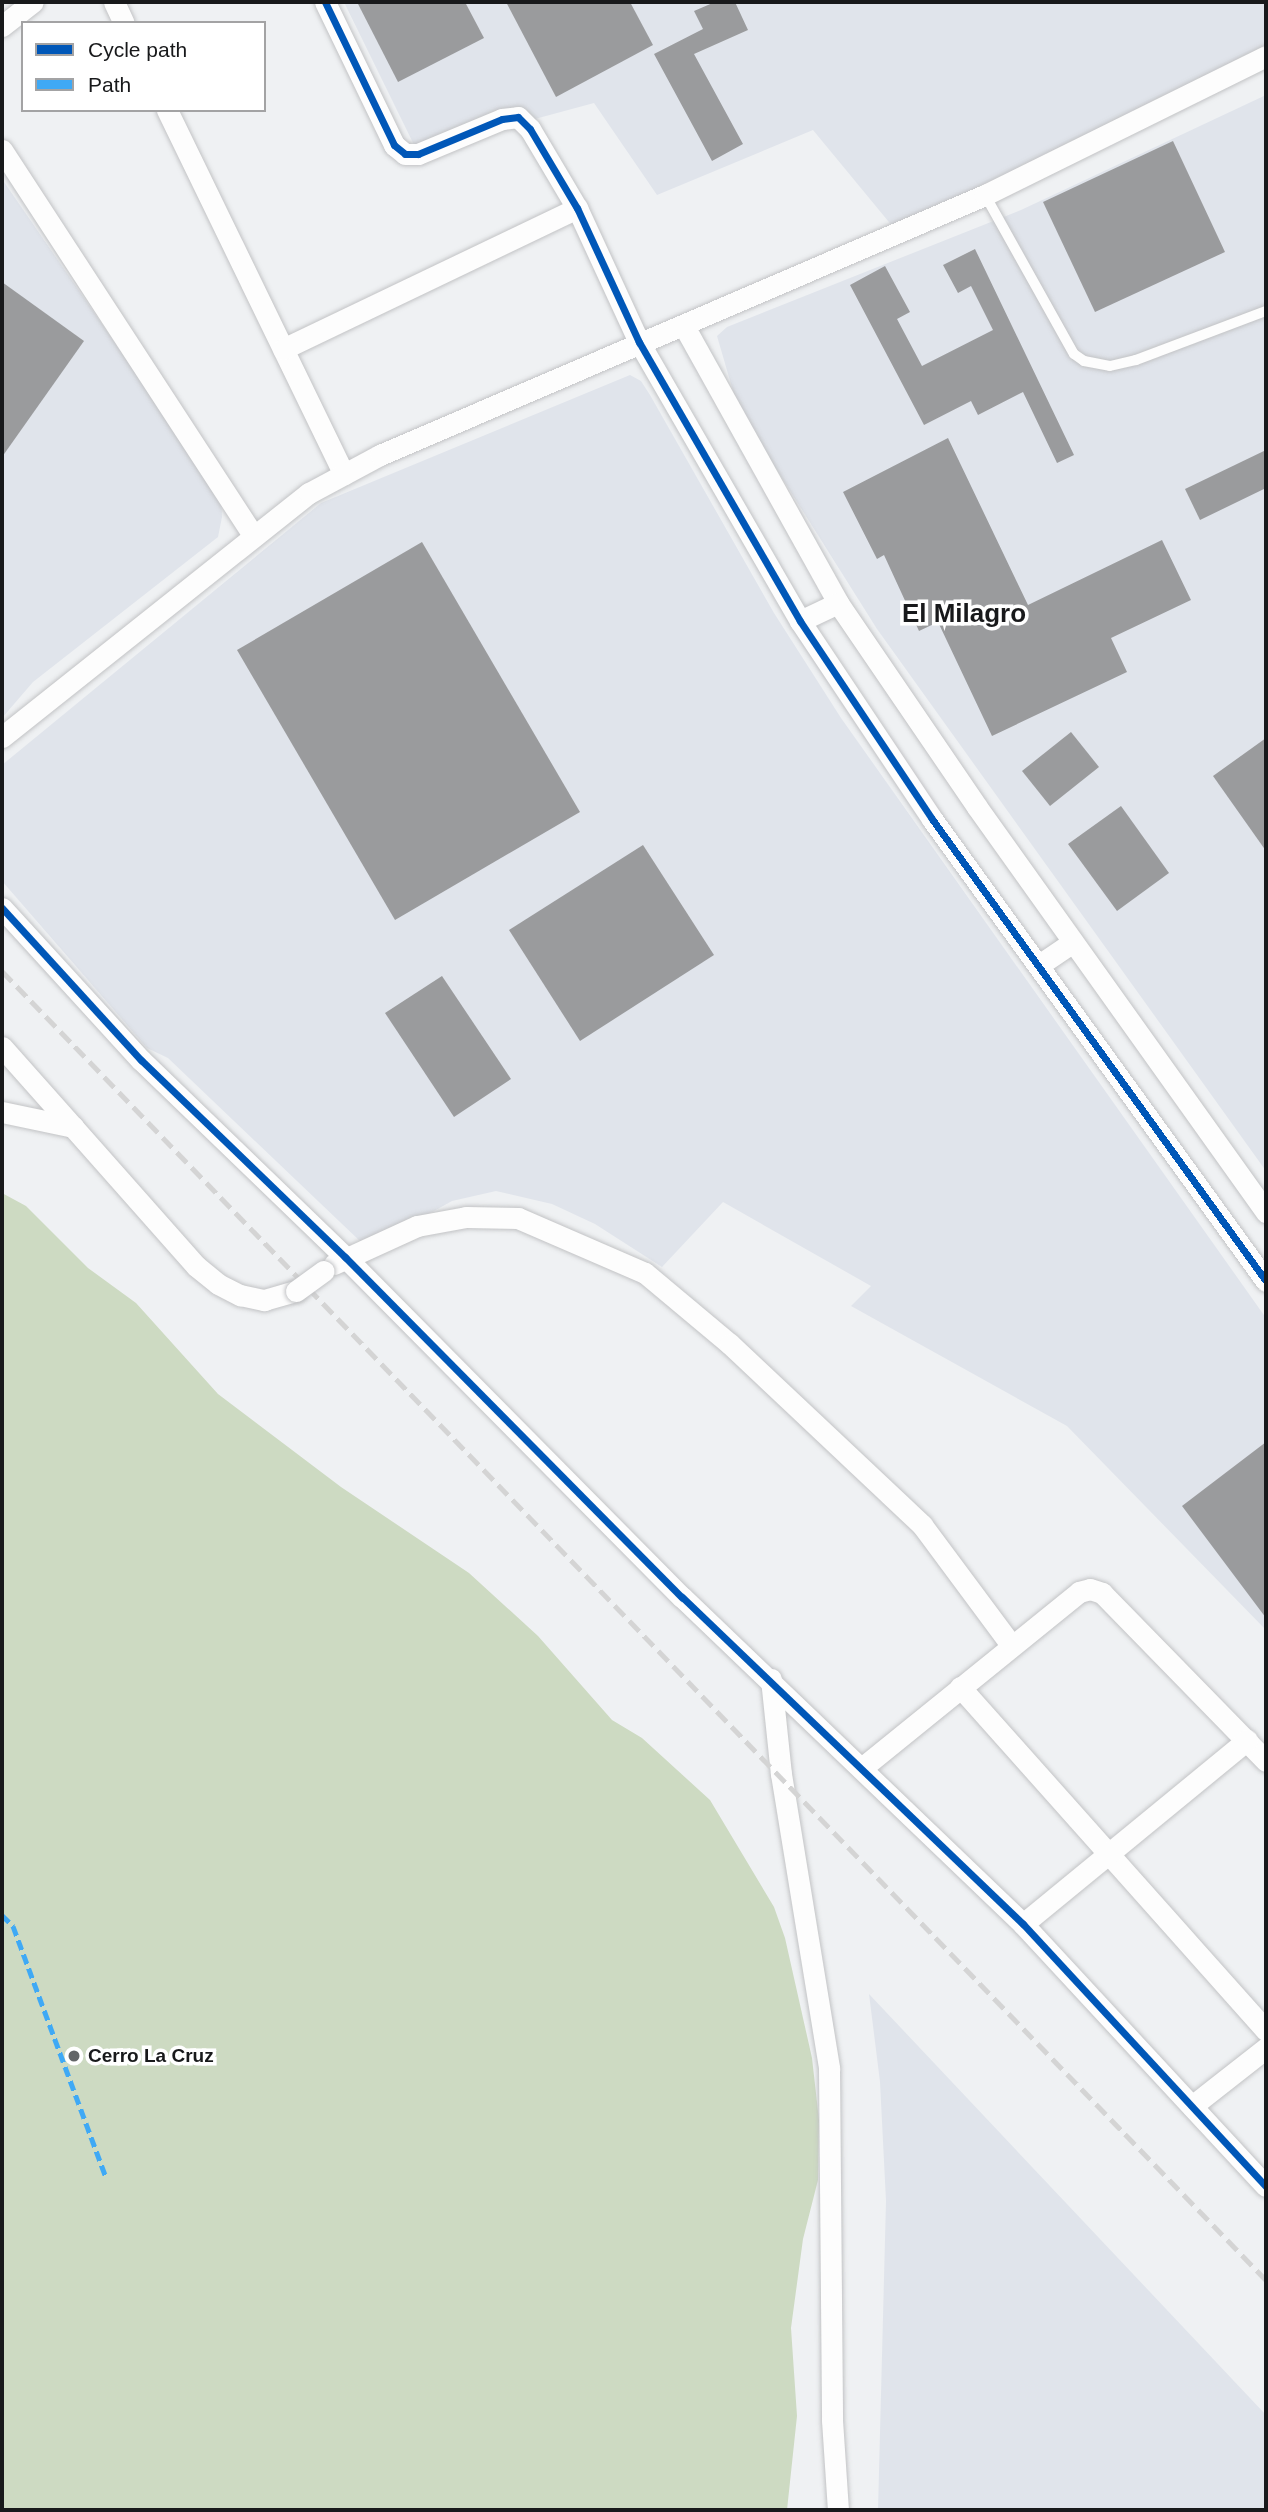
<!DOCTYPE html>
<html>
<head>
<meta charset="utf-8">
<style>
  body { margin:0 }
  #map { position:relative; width:1268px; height:2512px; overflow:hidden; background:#eff1f3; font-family:Arial,sans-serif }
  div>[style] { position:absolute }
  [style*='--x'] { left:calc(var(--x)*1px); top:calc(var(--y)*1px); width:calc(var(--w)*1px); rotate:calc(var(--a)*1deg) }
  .built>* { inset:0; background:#e0e4eb }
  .green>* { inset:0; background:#cddac2 }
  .building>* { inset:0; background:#9a9b9d }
  .roads { filter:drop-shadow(0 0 2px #c2c3c5) drop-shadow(0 0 2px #c2c3c5) }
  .lane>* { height:10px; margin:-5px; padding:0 5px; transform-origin:5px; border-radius:5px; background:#fdfdfd }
  .street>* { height:21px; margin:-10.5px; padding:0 10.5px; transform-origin:10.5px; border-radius:10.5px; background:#fdfdfd }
  .rail>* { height:5px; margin-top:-2.5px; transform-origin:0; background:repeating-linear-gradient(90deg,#d4d4d4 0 14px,transparent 0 21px) }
  .bridges { filter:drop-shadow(0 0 2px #c2c3c5) drop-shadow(0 0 2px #c2c3c5) }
  .street-bridge>* { height:21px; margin:-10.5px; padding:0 10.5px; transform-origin:10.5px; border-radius:10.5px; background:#fdfdfd }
  .quiet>* { height:5px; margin-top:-2.5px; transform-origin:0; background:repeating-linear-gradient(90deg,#3fa9f5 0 10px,transparent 0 15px) }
  .cycleway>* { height:7px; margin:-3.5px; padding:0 3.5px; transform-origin:3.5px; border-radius:3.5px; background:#0057b8 }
  .dots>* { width:19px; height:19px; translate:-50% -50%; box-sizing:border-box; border:4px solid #fff; border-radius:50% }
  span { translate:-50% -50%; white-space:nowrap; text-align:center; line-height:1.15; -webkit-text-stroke:7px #fff; paint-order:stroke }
  .poi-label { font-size:19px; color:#18191b; font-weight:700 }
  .left { translate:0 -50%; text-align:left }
  .district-label { font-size:26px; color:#18191b; font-weight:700 }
  .frame { position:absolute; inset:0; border:4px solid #18191b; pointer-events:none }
  .legend { position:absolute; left:21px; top:21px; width:245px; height:91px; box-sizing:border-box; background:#fff; border:2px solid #a3a3a4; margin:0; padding:9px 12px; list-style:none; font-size:21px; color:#18191b }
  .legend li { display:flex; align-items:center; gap:14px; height:35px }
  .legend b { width:35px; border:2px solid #a3a3a4 }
</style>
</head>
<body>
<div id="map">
  <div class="built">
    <div style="clip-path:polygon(344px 2px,1266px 2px,1266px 48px,1008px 180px,893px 227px,813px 130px,657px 195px,594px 103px,417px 151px)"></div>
    <div style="clip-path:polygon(1266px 95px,1266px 1171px,877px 629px,738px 408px,717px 336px,727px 327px,1021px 210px)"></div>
    <div style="clip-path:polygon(2px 179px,221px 497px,222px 517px,218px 537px,33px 682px,2px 718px)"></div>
    <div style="clip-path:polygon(630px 375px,641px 381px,650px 395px,774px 613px,841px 718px,1266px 1318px,1266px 1630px,1067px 1426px,851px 1306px,871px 1286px,723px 1202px,662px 1267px,595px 1224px,552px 1204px,496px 1191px,452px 1201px,380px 1241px,362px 1243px,168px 1058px,147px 1048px,2px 881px,2px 765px,321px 503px)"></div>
    <div style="clip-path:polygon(869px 1994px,1266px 2415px,1266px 2510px,878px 2510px,886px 2201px,880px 2082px)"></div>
  </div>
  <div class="green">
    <div style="clip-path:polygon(2px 1193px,26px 1206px,88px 1268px,136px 1303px,218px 1394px,341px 1487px,469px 1573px,538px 1636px,612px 1720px,642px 1738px,710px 1800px,774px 1907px,785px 1938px,812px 2058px,819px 2120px,818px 2180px,803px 2239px,791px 2328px,797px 2416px,787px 2510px,2px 2510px)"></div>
  </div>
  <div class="building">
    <div style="clip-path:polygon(357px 2px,465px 2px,484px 38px,398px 82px)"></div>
    <div style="clip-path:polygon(506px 2px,630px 2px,653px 45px,556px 97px)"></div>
    <div style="clip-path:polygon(715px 2px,735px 2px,748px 30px,694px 54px,743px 144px,712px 161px,654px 54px,703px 29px,694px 11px)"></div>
    <div style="clip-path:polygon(1173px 141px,1225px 252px,1095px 312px,1043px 202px)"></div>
    <div style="clip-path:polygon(975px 249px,1074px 455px,1057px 463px,1023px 392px,978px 415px,971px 401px,924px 425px,850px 285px,885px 266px,910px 312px,897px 319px,922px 366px,993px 330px,971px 286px,958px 293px,943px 265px)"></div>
    <div style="clip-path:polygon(2px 282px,84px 341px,2px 457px)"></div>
    <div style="clip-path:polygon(948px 438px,1028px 605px,1162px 540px,1191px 600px,1111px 638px,1127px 672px,992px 736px,938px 622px,919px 631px,884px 555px,877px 559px,843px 492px)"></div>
    <div style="clip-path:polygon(1266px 450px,1266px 488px,1200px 520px,1185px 489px)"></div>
    <div style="clip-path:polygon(422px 542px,580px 812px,395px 920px,237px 650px)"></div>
    <div style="clip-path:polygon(1071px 732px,1099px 767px,1050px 806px,1022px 771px)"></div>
    <div style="clip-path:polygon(1266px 738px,1266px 851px,1213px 776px)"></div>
    <div style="clip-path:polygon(1121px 806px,1169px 873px,1117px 911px,1068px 844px)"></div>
    <div style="clip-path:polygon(643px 845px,714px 955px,580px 1041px,509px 930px)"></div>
    <div style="clip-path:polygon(442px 976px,511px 1079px,454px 1117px,385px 1013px)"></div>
    <div style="clip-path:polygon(1266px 1442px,1266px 1618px,1182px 1506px)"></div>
  </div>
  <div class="roads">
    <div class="lane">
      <div style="--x:985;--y:195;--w:182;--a:60.8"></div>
      <div style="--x:1074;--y:354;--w:12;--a:35"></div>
      <div style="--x:1084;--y:361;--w:26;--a:11"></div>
      <div style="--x:1110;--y:366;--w:27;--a:-13"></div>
      <div style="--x:1136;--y:360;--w:139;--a:-20.7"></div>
    </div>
    <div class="street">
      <div style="--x:114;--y:2;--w:23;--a:65"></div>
      <div style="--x:325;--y:2;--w:159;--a:64.2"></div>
      <div style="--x:394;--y:145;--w:14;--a:39"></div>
      <div style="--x:405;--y:154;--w:13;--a:0"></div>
      <div style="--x:418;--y:154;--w:91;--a:-22.6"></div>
      <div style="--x:502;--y:119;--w:16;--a:-7"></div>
      <div style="--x:518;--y:117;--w:17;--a:45"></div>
      <div style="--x:530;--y:129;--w:92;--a:59.3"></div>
      <div style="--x:577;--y:208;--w:148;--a:65.2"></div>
      <div style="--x:639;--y:342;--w:322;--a:60"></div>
      <div style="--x:800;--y:621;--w:238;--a:56.3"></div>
      <div style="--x:932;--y:819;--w:570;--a:54.14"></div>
      <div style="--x:2;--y:26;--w:39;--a:-38"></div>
      <div style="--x:167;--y:110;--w:405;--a:64.1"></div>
      <div style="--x:2;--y:150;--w:461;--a:56.9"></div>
      <div style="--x:684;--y:326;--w:317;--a:60.9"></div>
      <div style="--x:838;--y:603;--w:247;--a:55.7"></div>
      <div style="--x:977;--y:807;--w:498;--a:54.5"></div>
      <div style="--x:283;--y:349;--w:326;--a:-25.6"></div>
      <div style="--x:800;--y:621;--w:42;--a:-25.3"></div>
      <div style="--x:2;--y:737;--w:392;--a:-38.5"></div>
      <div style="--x:309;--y:493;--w:81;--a:-28.2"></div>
      <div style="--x:380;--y:455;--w:659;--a:-23.26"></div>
      <div style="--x:985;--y:195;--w:313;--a:-26.3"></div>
      <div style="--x:2;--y:908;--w:206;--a:47.6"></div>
      <div style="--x:141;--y:1060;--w:284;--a:44"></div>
      <div style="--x:345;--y:1257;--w:479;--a:45.3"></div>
      <div style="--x:682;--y:1597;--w:472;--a:43.8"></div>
      <div style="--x:1023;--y:1924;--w:357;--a:47.2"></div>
      <div style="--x:1039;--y:965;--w:41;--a:-34.1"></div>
      <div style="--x:2;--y:1047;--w:107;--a:48.4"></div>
      <div style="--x:2;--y:1112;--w:73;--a:11.9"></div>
      <div style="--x:73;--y:1127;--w:186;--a:48.5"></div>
      <div style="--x:196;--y:1266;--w:28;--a:39"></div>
      <div style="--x:218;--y:1284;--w:25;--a:27"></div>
      <div style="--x:240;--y:1295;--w:25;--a:12"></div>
      <div style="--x:264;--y:1300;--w:33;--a:-16"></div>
      <div style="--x:334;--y:1264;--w:91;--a:-24.6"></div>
      <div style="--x:417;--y:1226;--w:50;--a:-10.4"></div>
      <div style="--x:466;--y:1217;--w:52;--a:1.1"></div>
      <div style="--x:518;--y:1218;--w:138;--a:23.4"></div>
      <div style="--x:645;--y:1273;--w:111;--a:39.9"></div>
      <div style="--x:730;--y:1344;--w:264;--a:43.3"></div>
      <div style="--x:922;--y:1525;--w:149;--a:53.4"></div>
      <div style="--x:771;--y:1679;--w:96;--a:84"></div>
      <div style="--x:781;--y:1774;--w:298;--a:80.7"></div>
      <div style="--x:829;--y:2068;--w:352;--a:89.5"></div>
      <div style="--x:832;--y:2420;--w:90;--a:86.2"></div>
      <div style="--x:960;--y:1687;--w:460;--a:48.3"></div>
      <div style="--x:863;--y:1767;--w:278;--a:-39"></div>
      <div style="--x:1079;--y:1592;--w:11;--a:-15"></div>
      <div style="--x:1090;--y:1589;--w:13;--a:18"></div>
      <div style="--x:1102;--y:1593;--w:235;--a:45.7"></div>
      <div style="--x:1023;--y:1924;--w:290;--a:-39.4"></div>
      <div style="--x:1192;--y:2106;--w:94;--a:-38.1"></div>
    </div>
  </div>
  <div class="rail">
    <div style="--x:2;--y:971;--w:1820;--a:46"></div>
  </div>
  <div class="bridges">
    <div class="street-bridge">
      <div style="--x:296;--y:1291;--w:34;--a:-36"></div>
    </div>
  </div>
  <div class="quiet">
    <div style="--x:2;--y:1915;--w:16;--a:45"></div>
    <div style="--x:13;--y:1926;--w:268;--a:69.7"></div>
  </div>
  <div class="cycleway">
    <div style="--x:325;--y:2;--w:159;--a:64.2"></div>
    <div style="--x:394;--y:145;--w:14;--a:39"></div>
    <div style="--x:405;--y:154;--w:13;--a:0"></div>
    <div style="--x:418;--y:154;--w:91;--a:-22.6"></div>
    <div style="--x:502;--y:119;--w:16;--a:-7"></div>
    <div style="--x:518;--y:117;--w:17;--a:45"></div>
    <div style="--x:530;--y:129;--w:92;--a:59.3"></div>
    <div style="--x:577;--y:208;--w:148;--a:65.2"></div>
    <div style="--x:639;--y:342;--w:322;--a:60"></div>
    <div style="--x:800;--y:621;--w:238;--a:56.3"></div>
    <div style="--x:932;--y:819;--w:570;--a:54.14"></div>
    <div style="--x:2;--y:908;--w:206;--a:47.6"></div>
    <div style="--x:141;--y:1060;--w:284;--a:44"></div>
    <div style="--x:345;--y:1257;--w:479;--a:45.3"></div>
    <div style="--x:682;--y:1597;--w:472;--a:43.8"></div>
    <div style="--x:1023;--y:1924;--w:357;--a:47.2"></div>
  </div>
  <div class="dots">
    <div style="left:74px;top:2056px;background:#636567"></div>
  </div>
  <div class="poi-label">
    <span class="left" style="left:88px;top:2056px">Cerro La Cruz</span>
  </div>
  <div class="district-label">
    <span style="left:964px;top:614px">El Milagro</span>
  </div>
  <div class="frame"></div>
  <ul class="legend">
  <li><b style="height:9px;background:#0057b8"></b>Cycle path</li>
  <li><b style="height:9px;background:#3fa9f5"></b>Path</li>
  </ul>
</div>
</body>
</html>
